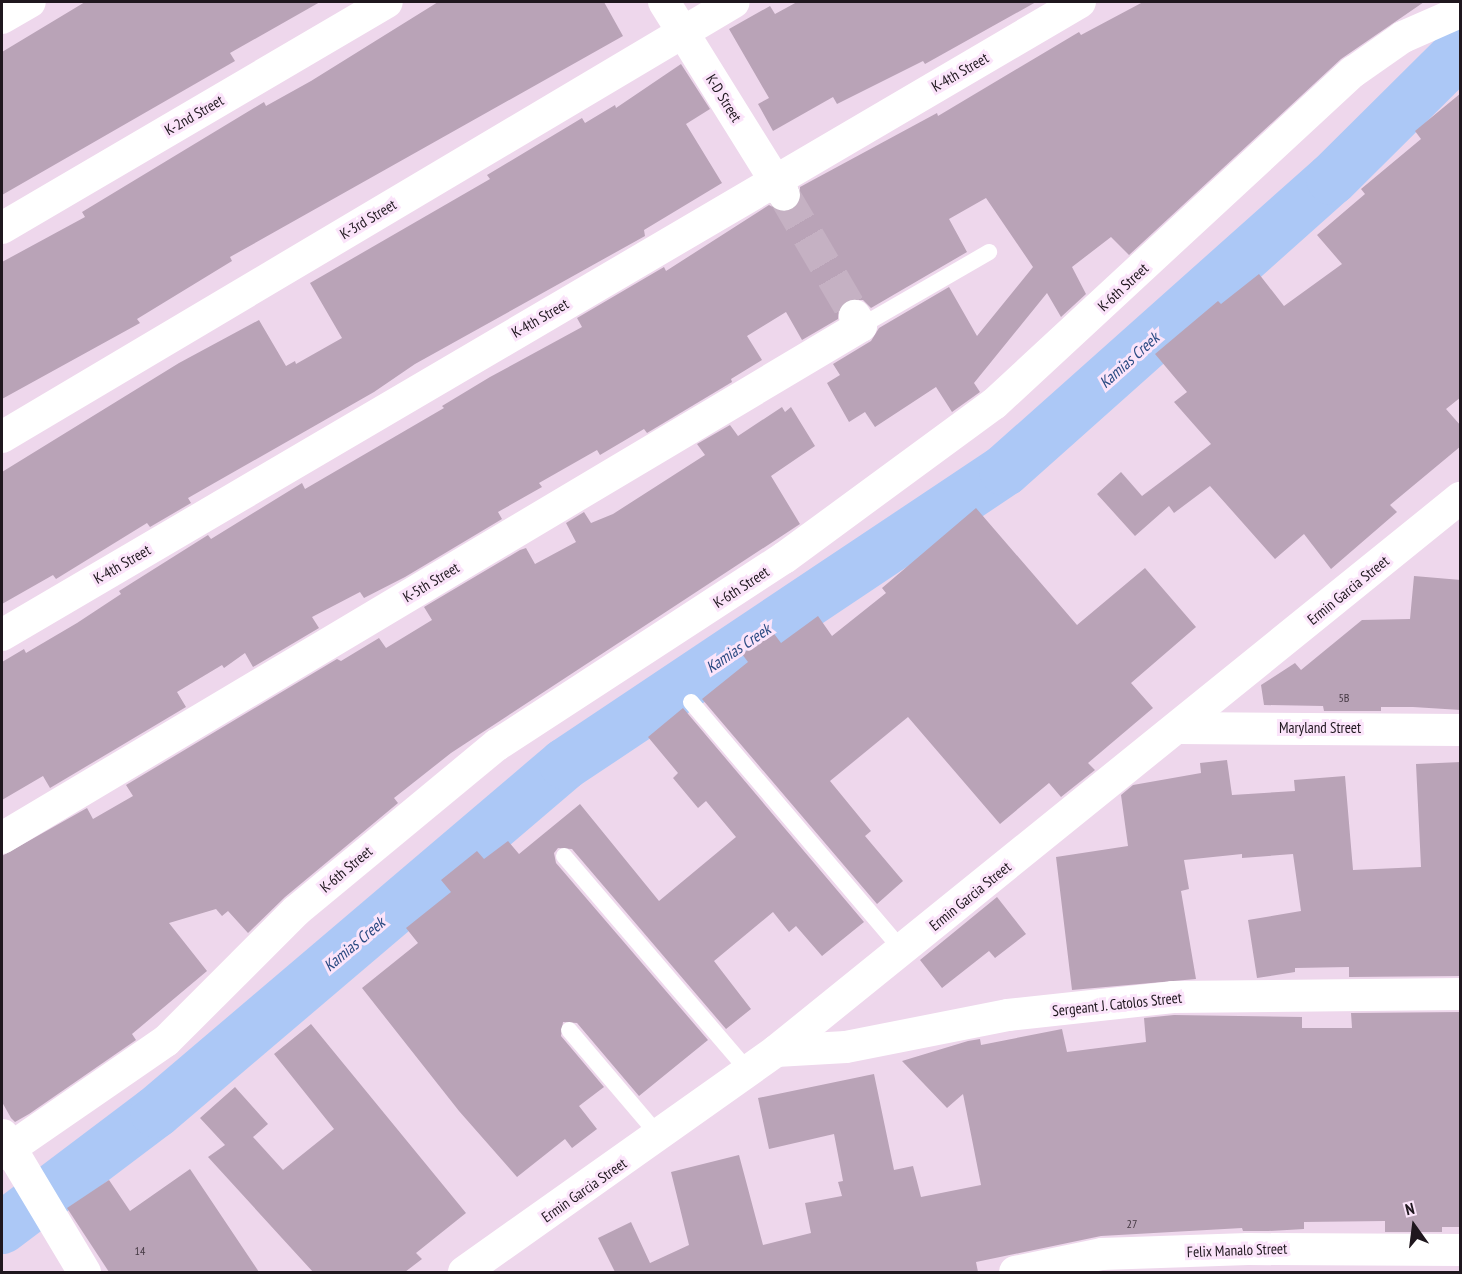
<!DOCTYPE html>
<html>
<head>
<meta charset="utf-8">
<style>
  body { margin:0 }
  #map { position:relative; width:1462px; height:1274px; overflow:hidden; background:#eed7ec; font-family:"PT Sans Narrow",sans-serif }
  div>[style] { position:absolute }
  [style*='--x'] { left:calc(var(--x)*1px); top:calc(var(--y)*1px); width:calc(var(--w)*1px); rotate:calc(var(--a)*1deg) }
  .river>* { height:52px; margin:-26px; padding:0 26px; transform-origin:26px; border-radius:26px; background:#acc8f6 }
  .building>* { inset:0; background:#b9a3b7 }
  .minor-tunnel>* { height:32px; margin-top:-16px; transform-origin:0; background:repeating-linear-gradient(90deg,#c5b1c3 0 32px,transparent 0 48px) }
  .service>* { height:16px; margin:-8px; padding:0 8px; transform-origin:8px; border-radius:8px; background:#fff }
  .minor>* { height:32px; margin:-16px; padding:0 16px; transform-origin:16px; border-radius:16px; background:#fff }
  .tertiary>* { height:33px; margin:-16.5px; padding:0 16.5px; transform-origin:16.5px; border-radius:16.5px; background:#fff }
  span { translate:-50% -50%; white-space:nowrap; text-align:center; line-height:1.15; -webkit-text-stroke:6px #fbe4fa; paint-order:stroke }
  .number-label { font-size:12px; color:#463a44 }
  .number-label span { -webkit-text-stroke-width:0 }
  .street-label { font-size:15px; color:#1f171e }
  .water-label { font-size:16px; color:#2a4a82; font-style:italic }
  .frame { position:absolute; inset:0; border:3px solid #1f171e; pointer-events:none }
  .north { position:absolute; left:1384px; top:1196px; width:60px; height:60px; -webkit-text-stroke:4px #fbe4fa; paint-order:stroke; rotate:346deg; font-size:16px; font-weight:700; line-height:24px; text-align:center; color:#1f171e }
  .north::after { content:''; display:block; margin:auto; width:21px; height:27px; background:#1f171e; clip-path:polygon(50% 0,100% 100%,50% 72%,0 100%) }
</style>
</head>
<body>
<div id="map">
  <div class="river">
    <div style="--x:2;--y:1228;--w:193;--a:-37"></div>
    <div style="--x:156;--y:1112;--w:537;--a:-40.39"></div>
    <div style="--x:565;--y:764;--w:529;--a:-33.75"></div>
    <div style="--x:1005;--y:470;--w:438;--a:-41.7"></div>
    <div style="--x:1332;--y:179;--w:180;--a:-44.8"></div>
  </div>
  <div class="building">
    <div style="clip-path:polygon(85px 2px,320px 2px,230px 53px,235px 61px,2px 195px,2px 52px)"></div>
    <div style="clip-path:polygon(438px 2px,604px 2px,623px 36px,230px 257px,232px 261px,137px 319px,140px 323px,2px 399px,2px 262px,85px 217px,82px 212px,264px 102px,266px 106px,311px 81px)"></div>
    <div style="clip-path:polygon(797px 2px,1036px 2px,925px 64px,923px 61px,837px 104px,833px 97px,773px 131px,758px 104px,769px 98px,729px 29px,770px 6px,775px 14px)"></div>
    <div style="clip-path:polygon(1143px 2px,1424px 2px,1341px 59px,1129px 255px,1111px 237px,1072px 267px,1086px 294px,1061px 317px,1047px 293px,974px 383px,980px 392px,952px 412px,936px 387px,875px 427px,865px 412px,849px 422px,827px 383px,840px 375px,833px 364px,871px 341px,879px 328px,949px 287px,977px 336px,1033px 267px,986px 198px,949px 219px,967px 252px,871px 308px,863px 300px,846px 300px,839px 308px,838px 319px,802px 340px,786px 312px,747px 336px,762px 360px,731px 379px,732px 382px,647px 433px,644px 429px,600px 455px,597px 450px,539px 483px,542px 487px,498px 512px,502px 519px,405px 577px,364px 598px,360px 592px,312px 617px,319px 628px,253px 667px,245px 653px,224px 668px,222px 665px,177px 692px,186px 707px,50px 788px,43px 776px,2px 800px,2px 662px,24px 649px,26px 653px,77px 623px,121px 594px,119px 591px,208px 535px,211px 539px,302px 483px,305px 489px,444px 408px,442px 406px,490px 377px,582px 327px,577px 318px,664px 267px,666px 271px,769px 205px,784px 213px,793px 211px,800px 203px,800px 187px,937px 113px,938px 116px,1079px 32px,1081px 35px)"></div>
    <div style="clip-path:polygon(681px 64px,710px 109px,686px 124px,722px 183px,644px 230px,645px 236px,415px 364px,374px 392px,188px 498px,191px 503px,150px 527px,147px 523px,56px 579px,53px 575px,2px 604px,2px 472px,179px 363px,259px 320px,286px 366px,295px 361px,296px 364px,342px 338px,310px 283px,490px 179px,487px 175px,582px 118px,585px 123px,615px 105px,616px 108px)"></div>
    <div style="clip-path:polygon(1461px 93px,1461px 397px,1446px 409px,1461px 426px,1461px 446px,1390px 505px,1397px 512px,1331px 569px,1304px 534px,1275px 559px,1210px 486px,1174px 513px,1169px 506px,1135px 536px,1097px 494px,1121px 472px,1142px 496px,1211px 444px,1174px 402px,1187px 392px,1155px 354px,1218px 301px,1221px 304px,1259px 274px,1284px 306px,1342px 264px,1317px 235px,1365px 194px,1361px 189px,1421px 139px,1415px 131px)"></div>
    <div style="clip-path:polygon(782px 407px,785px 412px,791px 407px,815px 446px,771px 476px,800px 524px,451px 753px,394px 798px,398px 803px,285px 897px,248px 933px,228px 911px,222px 916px,216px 909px,169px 923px,207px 971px,132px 1034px,136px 1040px,29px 1114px,15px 1122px,11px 1118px,2px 1102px,2px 856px,87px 808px,93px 819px,133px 796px,126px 785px,337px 659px,341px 661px,379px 638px,386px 648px,432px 620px,424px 607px,520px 550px,526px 548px,535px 564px,576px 542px,566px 523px,584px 512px,591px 523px,613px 514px,705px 455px,697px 444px,730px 425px,738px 436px)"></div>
    <div style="clip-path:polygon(976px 508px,1077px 625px,1145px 568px,1196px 627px,1131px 683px,1153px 708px,1088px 763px,1095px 770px,1061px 797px,1049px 783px,1000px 824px,908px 717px,830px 781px,871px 831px,865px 836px,903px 881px,877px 904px,702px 699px,748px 662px,742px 654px,772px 631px,781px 643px,818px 616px,832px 636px,886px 593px,882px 588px)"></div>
    <div style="clip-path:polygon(1414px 576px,1461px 580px,1461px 710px,1413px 707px,1381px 707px,1381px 711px,1324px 711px,1323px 706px,1264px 705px,1261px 685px,1295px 663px,1301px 670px,1362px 620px,1410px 619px)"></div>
    <div style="clip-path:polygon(683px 708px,864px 922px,822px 956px,796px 926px,789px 932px,773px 912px,714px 961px,751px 1009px,726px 1029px,572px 849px,558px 848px,554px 853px,556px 863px,708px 1040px,639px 1096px,577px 1023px,563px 1022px,561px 1036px,604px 1087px,579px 1106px,597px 1129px,572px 1148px,565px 1139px,517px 1177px,459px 1111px,362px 988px,418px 943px,406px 928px,451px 892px,441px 880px,477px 851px,484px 859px,508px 841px,519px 854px,580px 804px,659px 901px,736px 837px,706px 801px,698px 808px,673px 778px,678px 773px,648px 737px)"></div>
    <div style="clip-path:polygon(1227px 760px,1232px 795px,1295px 791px,1294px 780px,1345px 776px,1353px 870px,1421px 867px,1416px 764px,1461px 762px,1461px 976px,1349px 977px,1349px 967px,1295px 968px,1295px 972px,1257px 978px,1248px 920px,1301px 911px,1293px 854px,1242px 858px,1242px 854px,1184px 860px,1189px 889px,1181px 891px,1196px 979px,1072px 990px,1056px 857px,1128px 846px,1121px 795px,1133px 785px,1201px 773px,1200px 763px)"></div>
    <div style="clip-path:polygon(997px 897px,1026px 934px,995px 958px,989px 951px,942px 988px,920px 960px)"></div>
    <div style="clip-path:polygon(1461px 1012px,1461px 1227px,1442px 1227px,1442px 1232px,1385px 1232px,1385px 1221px,1304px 1222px,1304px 1229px,1268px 1231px,1243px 1231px,1242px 1228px,1101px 1236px,976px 1262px,978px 1272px,615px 1272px,598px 1238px,631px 1222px,650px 1263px,689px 1245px,671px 1172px,739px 1155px,763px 1245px,811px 1233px,805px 1203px,842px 1196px,838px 1182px,843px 1181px,834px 1134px,769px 1149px,758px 1098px,874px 1074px,894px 1170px,913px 1166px,921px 1197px,981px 1185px,963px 1094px,947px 1108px,902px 1061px,968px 1041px,980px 1039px,981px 1045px,1062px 1029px,1067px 1052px,1146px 1042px,1144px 1018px,1174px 1015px,1302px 1017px,1302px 1028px,1352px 1028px,1351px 1013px)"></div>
    <div style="clip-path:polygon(311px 1024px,466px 1213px,416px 1253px,422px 1259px,405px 1272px,313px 1272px,208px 1157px,225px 1145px,200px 1118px,235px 1087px,268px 1124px,253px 1137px,283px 1170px,334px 1129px,274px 1054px)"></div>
    <div style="clip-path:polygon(190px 1169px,259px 1272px,109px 1272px,67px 1208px,109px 1180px,130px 1211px)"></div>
  </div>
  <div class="minor-tunnel">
    <div style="--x:784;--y:195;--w:140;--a:59.6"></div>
  </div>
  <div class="service">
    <div style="--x:861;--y:326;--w:148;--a:-30"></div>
    <div style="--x:691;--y:702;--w:326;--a:49.6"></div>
    <div style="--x:564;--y:856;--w:284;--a:49.4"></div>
    <div style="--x:569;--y:1030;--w:140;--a:49.6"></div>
  </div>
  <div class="minor">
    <div style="--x:664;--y:2;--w:227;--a:58.1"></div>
    <div style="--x:2;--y:18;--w:32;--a:-30"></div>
    <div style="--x:2;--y:228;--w:446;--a:-30.4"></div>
    <div style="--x:2;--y:437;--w:851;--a:-30.72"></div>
    <div style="--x:2;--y:635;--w:1250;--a:-30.42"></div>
    <div style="--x:1179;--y:728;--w:281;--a:0.4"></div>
    <div style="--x:2;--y:838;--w:1000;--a:-30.8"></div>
    <div style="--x:861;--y:326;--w:12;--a:-121"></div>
    <div style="--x:776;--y:1051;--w:70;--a:-3.3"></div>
    <div style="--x:846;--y:1047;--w:165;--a:-11.2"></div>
    <div style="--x:1008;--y:1015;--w:166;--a:-6.2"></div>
    <div style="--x:1173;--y:997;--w:287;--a:-0.6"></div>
    <div style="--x:2;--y:1154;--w:199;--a:-34.6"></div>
    <div style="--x:166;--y:1041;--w:184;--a:-45"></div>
    <div style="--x:296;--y:911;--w:261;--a:-39.6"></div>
    <div style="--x:497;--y:745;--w:343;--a:-33.1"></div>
    <div style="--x:784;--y:558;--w:260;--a:-36.3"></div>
    <div style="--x:994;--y:404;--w:489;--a:-42.8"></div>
    <div style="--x:1353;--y:72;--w:61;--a:-35"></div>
    <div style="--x:1403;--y:37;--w:62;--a:-23.7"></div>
    <div style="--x:464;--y:1272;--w:382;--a:-35.3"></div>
    <div style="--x:776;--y:1051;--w:880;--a:-38.95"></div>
    <div style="--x:1015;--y:1272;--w:89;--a:-11.7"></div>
    <div style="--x:1102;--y:1254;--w:146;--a:-2"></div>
    <div style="--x:1248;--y:1249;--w:212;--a:0.3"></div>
  </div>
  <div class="tertiary">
    <div style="--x:2;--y:1135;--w:160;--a:59.1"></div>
  </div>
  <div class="number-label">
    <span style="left:1344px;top:698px">5B</span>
    <span style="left:1132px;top:1224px">27</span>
    <span style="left:140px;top:1251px">14</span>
  </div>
  <div class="street-label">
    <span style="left:960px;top:72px;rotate:-30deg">K-4th Street</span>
    <span style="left:724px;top:98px;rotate:58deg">K-D Street</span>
    <span style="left:194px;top:115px;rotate:-30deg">K-2nd Street</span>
    <span style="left:368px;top:219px;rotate:-31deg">K-3rd Street</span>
    <span style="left:1123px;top:287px;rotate:-43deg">K-6th Street</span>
    <span style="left:540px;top:318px;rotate:-30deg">K-4th Street</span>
    <span style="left:122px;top:564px;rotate:-30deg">K-4th Street</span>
    <span style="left:431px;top:582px;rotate:-31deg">K-5th Street</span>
    <span style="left:741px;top:587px;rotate:-33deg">K-6th Street</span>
    <span style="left:1348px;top:590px;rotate:-39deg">Ermin Garcia Street</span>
    <span style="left:1320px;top:728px">Maryland Street</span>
    <span style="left:346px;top:869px;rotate:-40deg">K-6th Street</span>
    <span style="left:970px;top:896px;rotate:-39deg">Ermin Garcia Street</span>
    <span style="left:1117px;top:1004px;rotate:-6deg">Sergeant J. Catolos Street</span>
    <span style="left:584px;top:1190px;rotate:-35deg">Ermin Garcia Street</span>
    <span style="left:1237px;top:1250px;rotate:-2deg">Felix Manalo Street</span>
  </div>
  <div class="water-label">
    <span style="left:1129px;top:360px;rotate:-42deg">Kamias Creek</span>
    <span style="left:738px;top:648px;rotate:-34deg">Kamias Creek</span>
    <span style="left:354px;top:944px;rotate:-40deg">Kamias Creek</span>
  </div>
  <div class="frame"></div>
  <div class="north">N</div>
</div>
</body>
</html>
